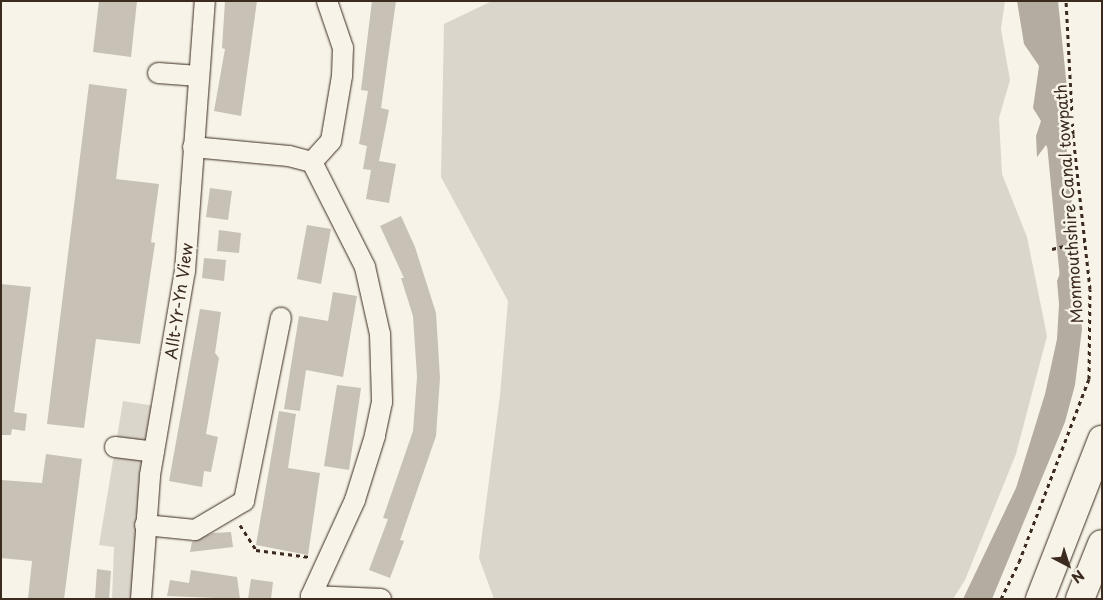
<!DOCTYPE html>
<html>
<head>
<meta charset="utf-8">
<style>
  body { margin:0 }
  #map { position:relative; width:1103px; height:600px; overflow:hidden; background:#f7f3e8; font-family:"Playpen Sans",sans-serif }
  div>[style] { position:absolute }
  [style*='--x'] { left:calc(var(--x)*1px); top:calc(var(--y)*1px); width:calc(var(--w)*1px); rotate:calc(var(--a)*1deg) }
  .green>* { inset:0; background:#dbd6cb }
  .water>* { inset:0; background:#b4aca0 }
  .canal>* { height:19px; margin:-9.5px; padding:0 9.5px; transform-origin:9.5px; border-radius:9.5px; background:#b4aca0 }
  .building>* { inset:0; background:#c8c1b6 }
  .path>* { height:3px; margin-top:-1.5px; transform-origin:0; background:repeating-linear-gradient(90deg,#3b2a1e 0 4px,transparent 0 8px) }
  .roads { filter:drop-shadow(0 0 1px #3b2a1e) drop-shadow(0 0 1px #3b2a1e) }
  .minor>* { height:20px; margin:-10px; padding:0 10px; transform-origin:10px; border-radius:10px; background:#f7f3e8 }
  .highway>* { height:28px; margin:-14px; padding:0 14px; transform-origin:14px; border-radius:14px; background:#f7f3e8 }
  span { translate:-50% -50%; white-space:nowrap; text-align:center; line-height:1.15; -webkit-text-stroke:5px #f7f3e8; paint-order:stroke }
  .street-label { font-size:16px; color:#3b2a1e }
  .frame { position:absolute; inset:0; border:2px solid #3b2a1e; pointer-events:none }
  .north { position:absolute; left:1043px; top:540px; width:50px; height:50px; -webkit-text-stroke:4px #f7f3e8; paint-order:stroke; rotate:140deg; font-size:14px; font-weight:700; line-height:20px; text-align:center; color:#3b2a1e }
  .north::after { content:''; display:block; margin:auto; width:18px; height:22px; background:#3b2a1e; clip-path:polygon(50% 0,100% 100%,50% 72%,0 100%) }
</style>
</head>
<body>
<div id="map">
  <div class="green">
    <div style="clip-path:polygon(492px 1px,1005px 1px,1001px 29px,1010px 80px,999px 118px,1002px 174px,1027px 237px,1047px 336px,1016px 454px,965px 580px,953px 599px,494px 599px,479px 558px,500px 395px,508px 301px,441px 177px,444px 24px)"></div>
    <div style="clip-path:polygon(123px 401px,162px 407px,141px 599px,112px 599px,114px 547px,99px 545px)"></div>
  </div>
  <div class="water">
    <div style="clip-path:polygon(1017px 1px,1058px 1px,1068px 98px,1059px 167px,1046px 145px,1037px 157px,1036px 136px,1041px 121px,1033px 108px,1039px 66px,1024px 44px)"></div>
    <div style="clip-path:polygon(1068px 252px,1075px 267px,1082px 329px,1075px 385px,1065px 422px,992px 599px,963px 599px,1016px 488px,1045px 394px,1057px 339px,1059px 304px,1057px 281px)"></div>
  </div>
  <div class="canal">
    <div style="--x:1056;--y:143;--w:135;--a:84.5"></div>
  </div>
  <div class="building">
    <div style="clip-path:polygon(99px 1px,137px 1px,131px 57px,93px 52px)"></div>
    <div style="clip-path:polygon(225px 1px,257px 1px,241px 116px,214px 111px,225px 49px,222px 48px)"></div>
    <div style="clip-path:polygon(372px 1px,396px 1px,381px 108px,389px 110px,379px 161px,396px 164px,389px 203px,366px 199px,371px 170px,363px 169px,367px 146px,359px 144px,368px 91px,361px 90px)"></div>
    <div style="clip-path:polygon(89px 84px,127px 89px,116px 179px,159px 184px,151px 242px,155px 243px,140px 344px,96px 339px,84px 428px,47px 424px)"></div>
    <div style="clip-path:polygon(210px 188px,232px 191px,228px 220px,206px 217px)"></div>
    <div style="clip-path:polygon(401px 216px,415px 247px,436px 313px,440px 378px,436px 436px,400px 540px,404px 541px,390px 578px,369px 570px,388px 519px,383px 518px,413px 431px,417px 377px,413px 316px,401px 278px,404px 278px,380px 226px)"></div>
    <div style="clip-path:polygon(307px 225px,331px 229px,321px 284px,297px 279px)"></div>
    <div style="clip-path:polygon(219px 230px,241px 233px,239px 253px,217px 251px)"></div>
    <div style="clip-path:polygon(204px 258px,226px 260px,224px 281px,202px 278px)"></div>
    <div style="clip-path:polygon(1px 284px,31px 287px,14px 412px,27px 414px,25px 431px,12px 429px,11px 435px,1px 435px)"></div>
    <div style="clip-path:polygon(333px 292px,357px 296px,343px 377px,306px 370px,300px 411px,284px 409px,299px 316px,328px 321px)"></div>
    <div style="clip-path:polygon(200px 309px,221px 312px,215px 353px,219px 358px,206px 434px,218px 437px,211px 472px,204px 471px,202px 487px,169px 481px)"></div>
    <div style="clip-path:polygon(337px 385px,361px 388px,349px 470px,324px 466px)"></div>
    <div style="clip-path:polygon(279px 411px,296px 414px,288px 468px,320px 473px,308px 555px,256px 545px)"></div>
    <div style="clip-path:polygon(46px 454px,82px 459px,64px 599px,28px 599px,32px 561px,1px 558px,1px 480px,42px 483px)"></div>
    <div style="clip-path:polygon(231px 532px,233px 547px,190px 552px,192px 542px,213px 533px)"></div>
    <div style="clip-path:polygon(97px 569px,111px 571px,109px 599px,95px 599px)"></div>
    <div style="clip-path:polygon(191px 570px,237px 577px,240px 599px,167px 596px,170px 580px,189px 583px)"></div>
    <div style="clip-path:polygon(251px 579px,273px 582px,271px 599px,248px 599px)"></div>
  </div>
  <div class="path">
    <div style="--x:1052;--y:249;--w:34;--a:-14"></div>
    <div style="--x:240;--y:525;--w:30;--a:57"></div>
    <div style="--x:256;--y:550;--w:54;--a:7.4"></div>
    <div style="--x:1001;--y:599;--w:41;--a:-64.1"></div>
    <div style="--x:1019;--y:562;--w:196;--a:-69.1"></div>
    <div style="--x:1089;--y:379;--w:90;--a:-89.4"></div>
    <div style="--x:1090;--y:289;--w:156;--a:-96.3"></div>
    <div style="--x:1073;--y:134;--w:133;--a:-93"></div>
  </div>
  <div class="roads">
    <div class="minor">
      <div style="--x:158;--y:73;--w:41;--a:4.2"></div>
      <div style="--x:193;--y:147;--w:96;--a:5.4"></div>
      <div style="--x:289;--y:156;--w:24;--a:15"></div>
      <div style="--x:312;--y:162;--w:118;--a:63.2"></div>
      <div style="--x:365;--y:267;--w:69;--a:77.4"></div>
      <div style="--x:380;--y:334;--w:68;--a:88.3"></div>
      <div style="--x:382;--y:402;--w:35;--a:102"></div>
      <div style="--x:375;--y:436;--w:67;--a:107.4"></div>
      <div style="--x:355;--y:500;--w:106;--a:114.6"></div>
      <div style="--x:311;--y:596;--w:70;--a:2.5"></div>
      <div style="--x:312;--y:162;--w:28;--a:-48"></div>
      <div style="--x:331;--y:141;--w:66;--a:-80.4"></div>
      <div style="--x:342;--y:76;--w:28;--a:-88"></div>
      <div style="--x:343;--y:48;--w:50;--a:-108.8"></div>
      <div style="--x:115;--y:447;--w:39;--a:7"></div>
      <div style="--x:145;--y:525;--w:50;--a:5.7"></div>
      <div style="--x:195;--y:530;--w:57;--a:-30.6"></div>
      <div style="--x:244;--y:501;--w:187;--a:-78.6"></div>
      <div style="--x:141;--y:599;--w:124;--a:-85.8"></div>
      <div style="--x:150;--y:475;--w:207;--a:-80.3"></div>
      <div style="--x:185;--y:271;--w:271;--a:-85.8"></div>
    </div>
    <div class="highway">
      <div style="--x:1040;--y:599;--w:171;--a:-68.7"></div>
      <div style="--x:1080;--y:599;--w:59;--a:-68.2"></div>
    </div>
  </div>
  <div class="street-label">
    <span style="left:1068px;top:204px;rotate:-94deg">Monmouthshire Canal towpath</span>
    <span style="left:178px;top:301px;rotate:-82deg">Allt-Yr-Yn View</span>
  </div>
  <div class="frame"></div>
  <div class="north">N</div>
</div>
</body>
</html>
